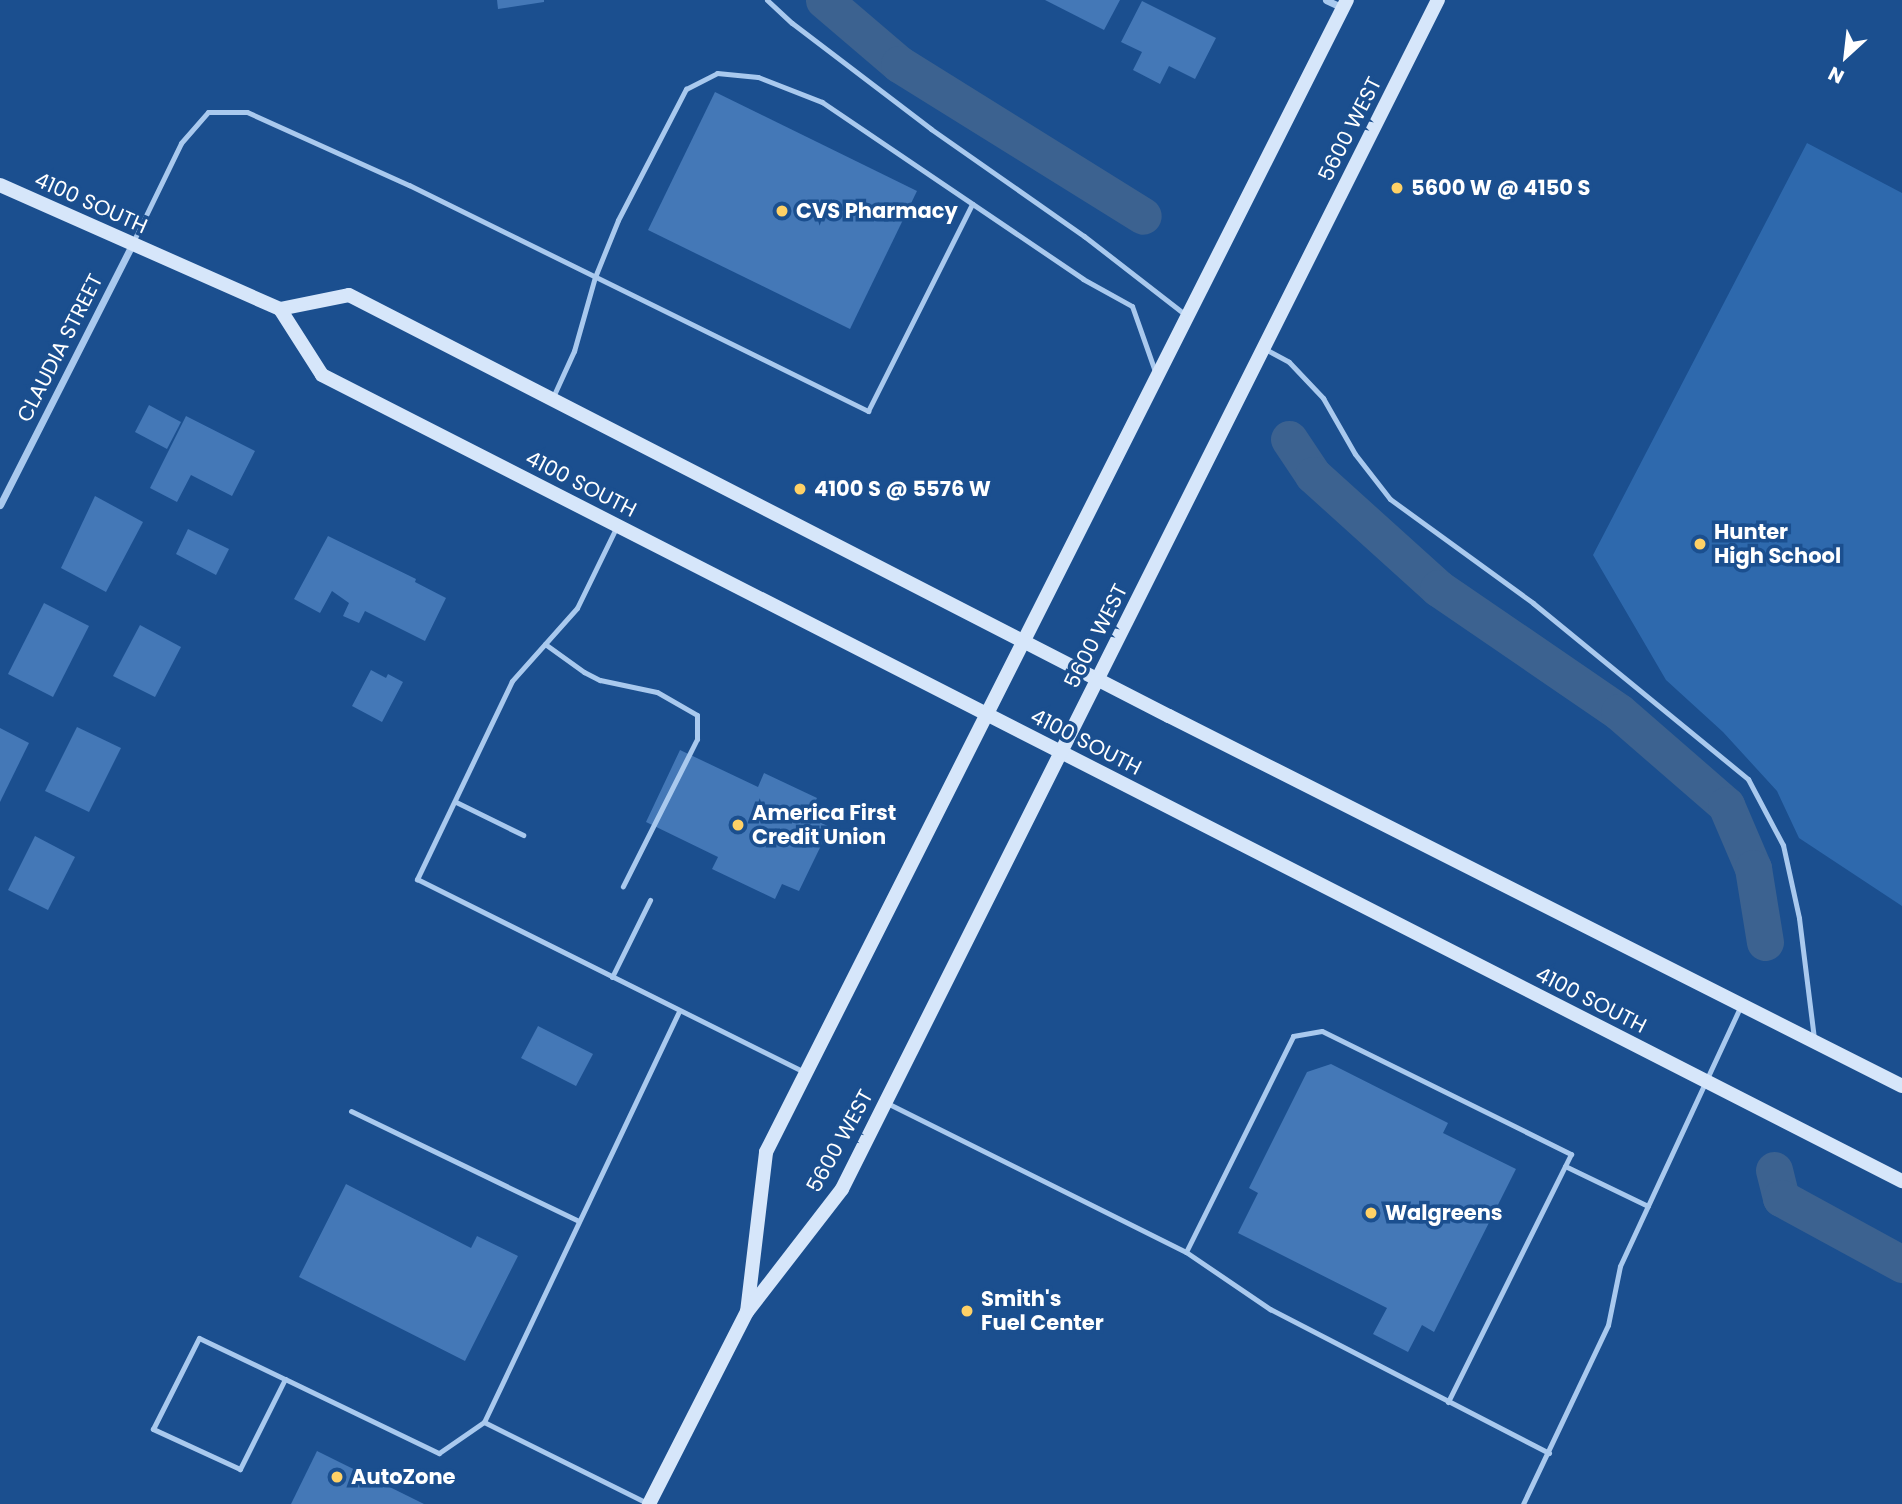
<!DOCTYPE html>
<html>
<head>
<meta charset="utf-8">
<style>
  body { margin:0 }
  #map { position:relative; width:1902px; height:1504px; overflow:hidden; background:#1b4f8f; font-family:Poppins,sans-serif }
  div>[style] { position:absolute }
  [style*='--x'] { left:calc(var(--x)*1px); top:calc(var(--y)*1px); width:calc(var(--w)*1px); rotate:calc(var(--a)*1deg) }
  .green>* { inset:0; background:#2e69ad }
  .canal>* { height:37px; margin:-18.5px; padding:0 18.5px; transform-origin:18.5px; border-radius:18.5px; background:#3c6290 }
  .building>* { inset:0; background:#4478b7 }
  .service>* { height:5px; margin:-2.5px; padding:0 2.5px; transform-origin:2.5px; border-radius:2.5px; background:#a9c9ee }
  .minor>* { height:7px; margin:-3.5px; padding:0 3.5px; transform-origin:3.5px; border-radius:3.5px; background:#a9c9ee }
  .secondary>* { height:14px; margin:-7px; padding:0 7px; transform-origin:7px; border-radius:7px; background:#d6e6fa }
  .dots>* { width:19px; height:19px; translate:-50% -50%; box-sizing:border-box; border:4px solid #1b4f8f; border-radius:50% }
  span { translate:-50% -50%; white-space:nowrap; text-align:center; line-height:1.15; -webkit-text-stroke:7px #1b4f8f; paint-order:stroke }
  .street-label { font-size:21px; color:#fff }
  .poi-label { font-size:21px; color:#fff; font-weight:700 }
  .left { translate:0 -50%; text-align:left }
  .north { position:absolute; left:1811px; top:21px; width:70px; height:70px; -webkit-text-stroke:5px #1b4f8f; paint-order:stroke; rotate:207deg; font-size:19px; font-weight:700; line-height:28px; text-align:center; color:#fff }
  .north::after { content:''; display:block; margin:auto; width:24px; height:32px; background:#fff; clip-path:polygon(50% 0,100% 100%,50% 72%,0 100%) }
</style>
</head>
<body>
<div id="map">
  <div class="green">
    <div style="clip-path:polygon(1807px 143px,1902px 193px,1902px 906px,1799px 838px,1777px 791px,1723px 732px,1666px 680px,1593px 555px)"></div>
  </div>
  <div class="canal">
    <div style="--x:824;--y:0;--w:99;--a:40.5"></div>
    <div style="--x:899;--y:64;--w:287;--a:31.9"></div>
    <div style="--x:1289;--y:439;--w:43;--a:56.3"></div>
    <div style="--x:1313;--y:475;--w:169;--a:42.1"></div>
    <div style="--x:1438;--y:588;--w:219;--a:34.4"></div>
    <div style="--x:1619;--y:712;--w:142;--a:41"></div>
    <div style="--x:1726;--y:805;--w:69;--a:66.8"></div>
    <div style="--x:1753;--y:868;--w:75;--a:80.8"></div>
    <div style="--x:1774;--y:1170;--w:29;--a:76"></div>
    <div style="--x:1781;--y:1198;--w:138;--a:28.6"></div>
  </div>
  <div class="building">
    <div style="clip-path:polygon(497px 0,544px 0,544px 2px,498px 9px)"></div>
    <div style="clip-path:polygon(1045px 0,1120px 0,1104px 30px)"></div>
    <div style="clip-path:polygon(1142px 1px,1216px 38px,1195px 79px,1169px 66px,1160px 84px,1133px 70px,1142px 52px,1121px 42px)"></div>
    <div style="clip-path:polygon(715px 92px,917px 191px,850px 329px,648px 230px)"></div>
    <div style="clip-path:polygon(149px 405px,181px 422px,167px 449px,135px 432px)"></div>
    <div style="clip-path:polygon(186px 416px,255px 451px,232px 496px,191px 475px,177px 502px,150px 488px)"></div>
    <div style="clip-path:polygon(95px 496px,143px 522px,106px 592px,61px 568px)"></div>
    <div style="clip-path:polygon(188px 529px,229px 549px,216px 575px,176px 554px)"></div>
    <div style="clip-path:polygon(328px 536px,416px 579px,415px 582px,446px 598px,425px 641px,365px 611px,359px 623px,343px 616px,349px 603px,332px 591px,320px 613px,294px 599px)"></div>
    <div style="clip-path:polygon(44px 603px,89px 626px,53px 697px,8px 674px)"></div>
    <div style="clip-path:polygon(140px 625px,181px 647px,155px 697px,113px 676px)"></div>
    <div style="clip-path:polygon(371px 670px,386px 678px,388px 674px,403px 682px,382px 722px,352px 706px)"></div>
    <div style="clip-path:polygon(77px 727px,121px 748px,89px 812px,45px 791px)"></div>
    <div style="clip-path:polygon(0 728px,29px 743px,0 802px)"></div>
    <div style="clip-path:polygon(680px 750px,758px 787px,764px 773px,817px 798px,808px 817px,830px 827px,799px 891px,782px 884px,775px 899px,712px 869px,718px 857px,646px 822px)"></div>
    <div style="clip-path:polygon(35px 836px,75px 857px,48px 910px,8px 890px)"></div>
    <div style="clip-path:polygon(538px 1026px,593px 1054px,576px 1086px,521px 1058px)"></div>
    <div style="clip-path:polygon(1331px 1064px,1448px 1123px,1443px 1133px,1516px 1169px,1434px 1332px,1422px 1325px,1408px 1352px,1373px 1334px,1387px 1308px,1238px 1233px,1258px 1193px,1249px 1188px,1307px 1072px)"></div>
    <div style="clip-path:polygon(346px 1184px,471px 1248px,477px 1236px,518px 1256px,465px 1361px,299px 1277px)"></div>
    <div style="clip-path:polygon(317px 1451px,424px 1504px,291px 1504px)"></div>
  </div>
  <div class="service">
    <div style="--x:767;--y:0;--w:34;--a:43"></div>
    <div style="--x:792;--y:23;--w:175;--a:37.3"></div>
    <div style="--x:931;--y:129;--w:187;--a:35"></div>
    <div style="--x:1084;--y:236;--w:130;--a:37.8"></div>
    <div style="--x:133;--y:242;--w:110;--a:-64.1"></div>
    <div style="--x:181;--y:143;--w:41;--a:-48.9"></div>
    <div style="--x:208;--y:112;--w:39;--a:0"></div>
    <div style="--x:247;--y:112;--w:178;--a:24.3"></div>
    <div style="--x:409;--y:185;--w:512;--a:26.21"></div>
    <div style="--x:868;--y:411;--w:232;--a:-63.3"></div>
    <div style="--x:1265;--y:349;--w:27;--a:28"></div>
    <div style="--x:1289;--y:362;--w:50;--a:46.6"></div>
    <div style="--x:1323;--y:398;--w:64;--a:60.3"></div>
    <div style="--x:1355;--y:454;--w:57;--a:52.1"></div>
    <div style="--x:1390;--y:499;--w:177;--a:36"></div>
    <div style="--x:1533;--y:603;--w:278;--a:39.3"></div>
    <div style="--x:1748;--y:779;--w:75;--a:62.1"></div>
    <div style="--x:1783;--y:845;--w:75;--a:77.6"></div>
    <div style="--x:1799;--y:918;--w:122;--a:82.9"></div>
    <div style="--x:553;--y:397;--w:51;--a:-65.5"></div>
    <div style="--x:574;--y:351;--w:77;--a:-74.2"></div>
    <div style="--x:595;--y:277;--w:61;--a:-68"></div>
    <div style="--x:618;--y:220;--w:148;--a:-62.6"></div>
    <div style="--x:686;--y:89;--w:35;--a:-27"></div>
    <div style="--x:717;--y:73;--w:41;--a:5.6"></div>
    <div style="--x:758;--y:77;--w:69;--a:21.3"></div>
    <div style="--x:822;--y:102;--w:315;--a:34.1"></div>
    <div style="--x:1083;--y:279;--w:56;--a:28.9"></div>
    <div style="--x:1132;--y:306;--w:72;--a:70.6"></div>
    <div style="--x:616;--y:528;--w:89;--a:116"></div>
    <div style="--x:577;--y:608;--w:98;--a:131.7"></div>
    <div style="--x:512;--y:681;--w:220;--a:115.6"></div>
    <div style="--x:417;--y:879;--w:435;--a:26.5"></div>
    <div style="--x:545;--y:644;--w:48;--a:35.7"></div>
    <div style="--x:584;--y:672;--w:18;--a:27"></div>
    <div style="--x:600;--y:680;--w:58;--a:11.9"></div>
    <div style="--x:657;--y:692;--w:46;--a:29.9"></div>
    <div style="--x:697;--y:715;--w:24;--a:90"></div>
    <div style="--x:697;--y:739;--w:165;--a:116.7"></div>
    <div style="--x:456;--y:802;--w:75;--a:26.2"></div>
    <div style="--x:612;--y:977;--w:86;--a:-63.7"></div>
    <div style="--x:887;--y:1103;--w:334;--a:26.5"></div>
    <div style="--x:1186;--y:1252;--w:102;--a:34.2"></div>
    <div style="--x:1270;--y:1309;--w:314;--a:27.3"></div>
    <div style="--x:351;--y:1111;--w:253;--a:25.8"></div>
    <div style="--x:1565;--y:1166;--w:92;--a:25.7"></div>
    <div style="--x:1186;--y:1252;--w:241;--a:-63.6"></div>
    <div style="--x:1293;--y:1036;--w:29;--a:-10"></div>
    <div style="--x:1322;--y:1031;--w:278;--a:26.3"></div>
    <div style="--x:1571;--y:1154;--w:277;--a:116.4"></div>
    <div style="--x:285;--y:1379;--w:101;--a:116.6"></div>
    <div style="--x:240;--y:1469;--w:96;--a:-155.3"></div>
    <div style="--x:153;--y:1429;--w:102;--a:-63.2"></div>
    <div style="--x:199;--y:1338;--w:95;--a:25.5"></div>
    <div style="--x:285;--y:1379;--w:171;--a:25.7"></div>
    <div style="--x:439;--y:1453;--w:55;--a:-34.6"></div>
    <div style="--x:647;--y:1503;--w:182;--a:-153.6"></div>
    <div style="--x:484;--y:1422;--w:455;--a:-64.6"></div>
    <div style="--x:1523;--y:1504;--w:198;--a:-64.6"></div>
    <div style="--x:1608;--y:1325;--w:60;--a:-78.5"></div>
    <div style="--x:1620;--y:1266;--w:288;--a:-65.1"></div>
  </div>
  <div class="minor">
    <div style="--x:1326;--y:0;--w:19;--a:25"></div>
    <div style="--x:0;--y:505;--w:292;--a:-63.1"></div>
  </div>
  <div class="secondary">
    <div style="--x:0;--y:185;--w:306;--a:23.9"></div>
    <div style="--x:280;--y:309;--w:70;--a:-11.5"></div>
    <div style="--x:349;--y:295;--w:922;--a:27.18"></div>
    <div style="--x:1169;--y:716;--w:821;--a:26.78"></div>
    <div style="--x:280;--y:309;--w:78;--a:57.5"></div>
    <div style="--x:322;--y:375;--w:1774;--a:27.03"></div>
    <div style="--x:747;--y:1312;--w:161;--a:-83.2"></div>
    <div style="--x:766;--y:1152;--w:1290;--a:-63.24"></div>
    <div style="--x:649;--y:1504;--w:216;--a:-63"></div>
    <div style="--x:747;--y:1312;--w:155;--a:-52.3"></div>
    <div style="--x:842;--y:1189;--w:1330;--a:-63.38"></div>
  </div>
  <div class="dots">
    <div style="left:1397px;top:188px;background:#ffd166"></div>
    <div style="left:782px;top:211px;background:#ffd166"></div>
    <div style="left:800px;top:489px;background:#ffd166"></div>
    <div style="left:1700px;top:544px;background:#ffd166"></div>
    <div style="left:738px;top:825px;background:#ffd166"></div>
    <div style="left:1371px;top:1213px;background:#ffd166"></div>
    <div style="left:967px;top:1311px;background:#ffd166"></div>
    <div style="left:337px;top:1477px;background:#ffd166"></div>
  </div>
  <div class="street-label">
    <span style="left:1350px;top:129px;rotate:-63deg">5600 WEST</span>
    <span style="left:91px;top:203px;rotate:24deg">4100 SOUTH</span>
    <span style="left:60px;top:348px;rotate:-63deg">CLAUDIA STREET</span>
    <span style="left:581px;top:484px;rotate:27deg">4100 SOUTH</span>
    <span style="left:1096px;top:636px;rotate:-63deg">5600 WEST</span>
    <span style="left:1086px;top:742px;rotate:27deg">4100 SOUTH</span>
    <span style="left:1591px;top:1000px;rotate:27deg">4100 SOUTH</span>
    <span style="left:840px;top:1141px;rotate:-61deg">5600 WEST</span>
  </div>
  <div class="poi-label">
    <span class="left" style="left:1411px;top:188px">5600 W @ 4150 S</span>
    <span class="left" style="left:796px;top:211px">CVS Pharmacy</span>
    <span class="left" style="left:814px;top:489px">4100 S @ 5576 W</span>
    <span class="left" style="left:1714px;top:544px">Hunter<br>High School</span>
    <span class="left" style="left:752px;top:825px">America First<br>Credit Union</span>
    <span class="left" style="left:1385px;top:1213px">Walgreens</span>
    <span class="left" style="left:981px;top:1311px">Smith's<br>Fuel Center</span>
    <span class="left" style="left:351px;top:1477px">AutoZone</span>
  </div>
  <div class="north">N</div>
</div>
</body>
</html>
